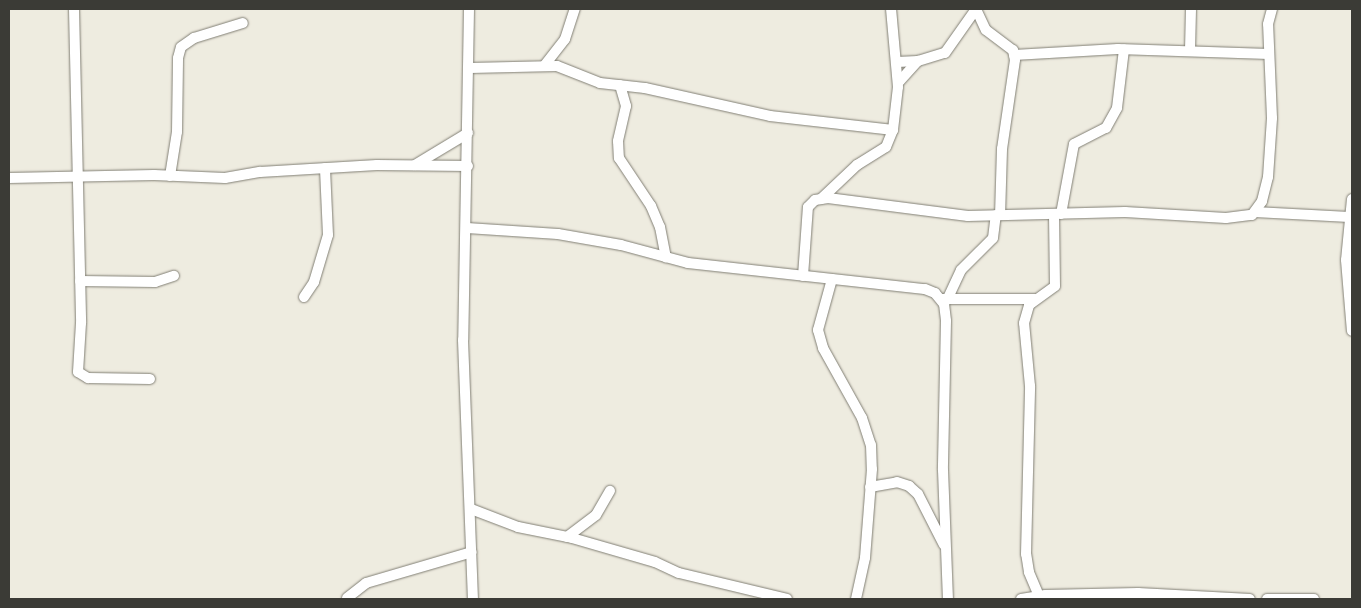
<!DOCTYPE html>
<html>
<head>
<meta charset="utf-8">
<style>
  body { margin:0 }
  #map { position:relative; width:1361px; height:608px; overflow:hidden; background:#eeece0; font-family:"Noto Serif",serif }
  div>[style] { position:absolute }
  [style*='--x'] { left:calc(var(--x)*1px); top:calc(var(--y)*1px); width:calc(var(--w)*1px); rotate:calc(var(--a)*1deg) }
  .roads { filter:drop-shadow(0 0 1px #817f74) drop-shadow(0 0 1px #817f74) }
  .minor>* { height:10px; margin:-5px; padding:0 5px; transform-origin:5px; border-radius:5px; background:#fff }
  span { translate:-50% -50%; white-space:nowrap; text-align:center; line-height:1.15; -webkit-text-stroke:4px #eeece0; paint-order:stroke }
  .frame { position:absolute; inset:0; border:10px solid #3b3b36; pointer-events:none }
</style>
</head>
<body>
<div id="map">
  <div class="roads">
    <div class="minor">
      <div style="--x:74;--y:9;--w:314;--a:88.7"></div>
      <div style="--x:81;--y:323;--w:49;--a:93.5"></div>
      <div style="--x:78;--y:372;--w:12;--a:31"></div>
      <div style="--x:88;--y:378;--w:62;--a:0.9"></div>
      <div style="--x:469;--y:9;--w:331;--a:91"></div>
      <div style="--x:463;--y:340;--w:259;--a:87.8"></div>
      <div style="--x:976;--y:9;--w:23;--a:65"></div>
      <div style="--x:986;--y:30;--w:34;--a:37"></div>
      <div style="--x:1013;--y:50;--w:10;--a:79"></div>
      <div style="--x:1015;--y:60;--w:90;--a:98.3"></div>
      <div style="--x:1002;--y:149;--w:66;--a:91.7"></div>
      <div style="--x:1190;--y:50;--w:41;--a:-88.6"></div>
      <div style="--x:1014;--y:55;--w:104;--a:-3.3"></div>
      <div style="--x:1118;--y:49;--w:151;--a:1.9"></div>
      <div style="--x:897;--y:62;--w:21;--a:-3"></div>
      <div style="--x:918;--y:61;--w:28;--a:-17"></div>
      <div style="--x:945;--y:53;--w:54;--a:-54.8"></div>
      <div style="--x:544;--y:66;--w:34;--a:-52"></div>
      <div style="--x:565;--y:39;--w:32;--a:-72"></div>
      <div style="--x:470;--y:68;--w:87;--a:-1.3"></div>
      <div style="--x:557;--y:66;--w:46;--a:21.6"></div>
      <div style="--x:600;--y:83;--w:45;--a:6.3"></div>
      <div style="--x:645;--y:88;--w:128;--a:12.6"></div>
      <div style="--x:770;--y:116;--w:124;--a:6.5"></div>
      <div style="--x:898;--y:83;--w:30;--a:-48"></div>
      <div style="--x:620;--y:85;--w:22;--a:74"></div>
      <div style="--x:626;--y:106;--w:36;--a:103"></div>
      <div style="--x:618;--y:141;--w:17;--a:87"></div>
      <div style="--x:619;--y:158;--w:58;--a:56.3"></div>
      <div style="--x:651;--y:206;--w:23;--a:67"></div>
      <div style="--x:660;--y:227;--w:31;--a:79"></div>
      <div style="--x:415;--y:165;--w:62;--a:-31.1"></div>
      <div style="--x:170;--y:176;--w:45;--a:-81"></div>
      <div style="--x:177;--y:132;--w:74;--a:-89.2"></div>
      <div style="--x:178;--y:58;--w:11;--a:-75"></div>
      <div style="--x:181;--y:47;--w:16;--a:-35"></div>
      <div style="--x:194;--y:38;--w:51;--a:-17"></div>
      <div style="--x:9;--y:178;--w:145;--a:-1.2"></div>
      <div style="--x:154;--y:175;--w:71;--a:2.4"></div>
      <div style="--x:225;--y:178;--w:36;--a:-10"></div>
      <div style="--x:260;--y:172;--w:117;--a:-3.4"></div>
      <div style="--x:377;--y:165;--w:91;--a:0.6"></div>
      <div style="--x:821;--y:199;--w:50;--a:-43.4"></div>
      <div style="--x:857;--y:165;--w:34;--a:-32"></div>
      <div style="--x:886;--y:147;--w:18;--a:-68"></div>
      <div style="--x:893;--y:130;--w:43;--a:-83.4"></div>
      <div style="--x:898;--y:87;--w:78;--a:-95.1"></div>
      <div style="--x:1352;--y:199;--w:61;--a:95.6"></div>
      <div style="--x:1346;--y:260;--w:71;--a:85.2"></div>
      <div style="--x:1255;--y:212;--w:94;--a:3"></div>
      <div style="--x:1061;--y:214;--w:71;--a:-79.5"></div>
      <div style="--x:1074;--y:144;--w:36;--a:-27"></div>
      <div style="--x:1106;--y:128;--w:23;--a:-61"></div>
      <div style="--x:1117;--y:108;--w:59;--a:-83.2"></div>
      <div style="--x:467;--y:228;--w:91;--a:3.8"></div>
      <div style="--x:558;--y:234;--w:64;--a:9.9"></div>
      <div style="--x:621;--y:245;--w:69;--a:15"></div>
      <div style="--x:688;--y:263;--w:238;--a:6.3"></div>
      <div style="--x:925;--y:289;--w:11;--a:22"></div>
      <div style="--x:935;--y:293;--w:14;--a:51"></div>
      <div style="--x:944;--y:304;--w:17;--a:83"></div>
      <div style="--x:946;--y:321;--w:149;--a:91.2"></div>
      <div style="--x:943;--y:470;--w:129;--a:87.8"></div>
      <div style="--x:803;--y:276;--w:69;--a:-85.9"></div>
      <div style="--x:808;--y:207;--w:10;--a:-45"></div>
      <div style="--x:815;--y:200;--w:13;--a:-9"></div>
      <div style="--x:828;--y:198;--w:141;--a:7.3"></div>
      <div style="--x:968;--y:216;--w:157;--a:-1.5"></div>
      <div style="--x:1125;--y:212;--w:101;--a:3.4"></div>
      <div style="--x:1226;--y:218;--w:26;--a:-7"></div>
      <div style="--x:1252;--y:215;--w:17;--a:-54"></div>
      <div style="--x:1262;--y:201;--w:25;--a:-76"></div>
      <div style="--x:1268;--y:177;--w:59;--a:-86.1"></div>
      <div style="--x:1272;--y:118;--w:94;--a:-92.4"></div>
      <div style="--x:1268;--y:24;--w:16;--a:-75"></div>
      <div style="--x:832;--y:279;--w:53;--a:105.4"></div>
      <div style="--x:818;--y:330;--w:19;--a:74"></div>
      <div style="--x:823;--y:348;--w:80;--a:60.9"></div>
      <div style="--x:862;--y:418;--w:28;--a:72"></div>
      <div style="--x:871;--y:445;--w:24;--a:88"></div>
      <div style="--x:872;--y:469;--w:89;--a:94.5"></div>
      <div style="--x:865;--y:558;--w:42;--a:102.4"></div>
      <div style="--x:80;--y:281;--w:75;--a:0.8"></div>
      <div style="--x:155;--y:282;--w:20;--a:-18"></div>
      <div style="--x:304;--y:297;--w:18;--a:-56"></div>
      <div style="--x:314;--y:282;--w:49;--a:-73.4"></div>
      <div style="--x:328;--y:235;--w:67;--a:-92.6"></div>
      <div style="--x:941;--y:299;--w:94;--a:0"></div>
      <div style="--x:947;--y:300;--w:33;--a:-65"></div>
      <div style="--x:961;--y:270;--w:45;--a:-45"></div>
      <div style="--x:993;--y:238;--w:23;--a:-83"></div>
      <div style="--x:870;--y:487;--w:27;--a:-10"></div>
      <div style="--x:897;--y:482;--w:13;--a:18"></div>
      <div style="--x:909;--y:486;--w:12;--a:42"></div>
      <div style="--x:918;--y:494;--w:57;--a:63"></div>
      <div style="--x:471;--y:509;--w:50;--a:21"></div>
      <div style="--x:518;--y:527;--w:55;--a:11.5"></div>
      <div style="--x:572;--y:538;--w:86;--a:16.1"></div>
      <div style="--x:655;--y:562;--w:26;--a:25"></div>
      <div style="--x:679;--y:573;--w:111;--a:13.5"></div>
      <div style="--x:567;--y:537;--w:36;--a:-37"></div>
      <div style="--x:596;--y:515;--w:28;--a:-60"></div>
      <div style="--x:1039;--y:596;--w:26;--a:-113"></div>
      <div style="--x:1029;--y:572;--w:18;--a:-99"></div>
      <div style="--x:1026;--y:554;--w:168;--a:-88.6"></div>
      <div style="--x:1030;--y:386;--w:63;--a:-95.4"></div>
      <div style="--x:1024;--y:323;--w:19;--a:-74"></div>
      <div style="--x:1029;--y:305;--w:32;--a:-36"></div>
      <div style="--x:1055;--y:286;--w:72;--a:-90.8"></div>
      <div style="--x:347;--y:598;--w:24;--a:-38"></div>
      <div style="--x:366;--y:583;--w:110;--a:-16.3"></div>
      <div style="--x:1021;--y:599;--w:24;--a:-9"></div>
      <div style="--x:1045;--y:595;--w:93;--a:-1.2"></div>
      <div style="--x:1138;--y:593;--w:112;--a:3.1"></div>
      <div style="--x:1267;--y:599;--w:47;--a:0"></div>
    </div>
  </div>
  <div class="frame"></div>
</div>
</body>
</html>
